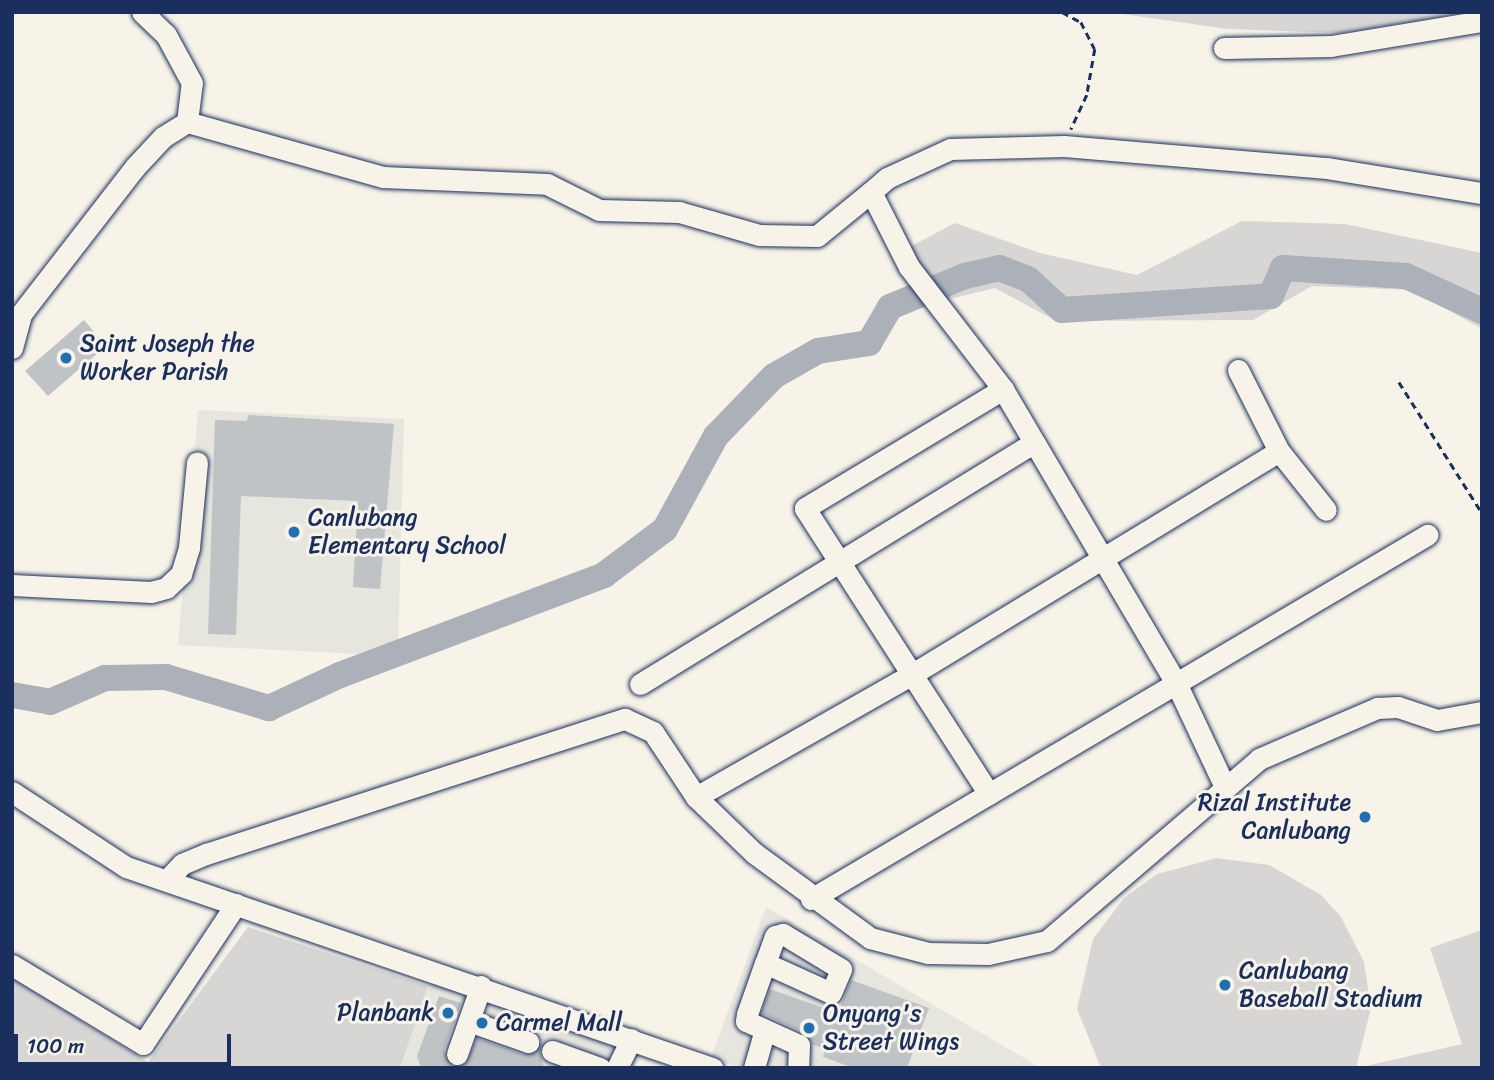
<!DOCTYPE html>
<html>
<head>
<meta charset="utf-8">
<style>
  body { margin:0 }
  #map { position:relative; width:1494px; height:1080px; overflow:hidden; background:#f7f3e8; font-family:Sriracha,sans-serif }
  div>[style] { position:absolute }
  [style*='--x'] { left:calc(var(--x)*1px); top:calc(var(--y)*1px); width:calc(var(--w)*1px); rotate:calc(var(--a)*1deg) }
  .built>* { inset:0; background:#e6e5de }
  .green>* { inset:0; background:#d7d6d4 }
  .river>* { height:26px; margin:-13px; padding:0 13px; transform-origin:13px; border-radius:13px; background:#acb0b9 }
  .building>* { inset:0; background:#c0c3c5 }
  .path>* { height:2.5px; margin-top:-1.25px; transform-origin:0; background:repeating-linear-gradient(90deg,#1b2f5e 0 7px,transparent 0 12px) }
  .roads { filter:drop-shadow(0 0 2px #1b2f5e) drop-shadow(0 0 2px #1b2f5e) }
  .minor>* { height:21px; margin:-10.5px; padding:0 10.5px; transform-origin:10.5px; border-radius:10.5px; background:#f7f3e8 }
  .dots>* { width:19px; height:19px; translate:-50% -50%; box-sizing:border-box; border:4px solid #f7f3e8; border-radius:50% }
  span { translate:-50% -50%; white-space:nowrap; text-align:center; line-height:1.15; -webkit-text-stroke:6px #f7f3e8; paint-order:stroke }
  .poi-label { font-size:24px; color:#1b2f5e }
  .left { translate:0 -50%; text-align:left }
  .right { translate:-100% -50%; text-align:right }
  .frame { position:absolute; inset:0; border:14px solid #1b2f5e; pointer-events:none }
  .scale { position:absolute; left:14px; top:1034px; width:217px; height:32px; box-sizing:border-box; border:4px solid #1b2f5e; border-top:0; padding-left:9px; font-size:21px; line-height:24px; white-space:nowrap; color:#1b2f5e; -webkit-text-stroke:5px #f7f3e8; paint-order:stroke }
</style>
</head>
<body>
<div id="map">
  <div class="built">
    <div style="clip-path:polygon(198px 410px,404px 419px,398px 656px,178px 645px)"></div>
    <div style="clip-path:polygon(766px 907px,1041px 1068px,740px 1068px,711px 1058px)"></div>
    <div style="clip-path:polygon(436px 985px,618px 1047px,638px 1056px,633px 1068px,400px 1068px,428px 986px)"></div>
  </div>
  <div class="green">
    <div style="clip-path:polygon(1108px 12px,1470px 12px,1341px 33px,1228px 29px)"></div>
    <div style="clip-path:polygon(1242px 221px,1345px 224px,1482px 253px,1482px 329px,1412px 290px,1312px 286px,1253px 320px,1056px 321px,995px 288px,942px 301px,906px 249px,955px 223px,1040px 253px,1137px 275px)"></div>
    <div style="clip-path:polygon(1217px 858px,1269px 865px,1321px 895px,1341px 917px,1364px 962px,1371px 1008px,1356px 1068px,1101px 1068px,1077px 1009px,1093px 939px,1124px 898px,1157px 874px)"></div>
    <div style="clip-path:polygon(248px 927px,428px 986px,400px 1068px,12px 1068px,12px 978px,148px 1062px)"></div>
    <div style="clip-path:polygon(1482px 930px,1482px 1068px,1357px 1068px,1462px 1044px,1430px 948px)"></div>
  </div>
  <div class="river">
    <div style="--x:12;--y:695;--w:39;--a:10"></div>
    <div style="--x:50;--y:702;--w:60;--a:-23.6"></div>
    <div style="--x:105;--y:678;--w:61;--a:-0.9"></div>
    <div style="--x:166;--y:677;--w:108;--a:16.8"></div>
    <div style="--x:269;--y:708;--w:78;--a:-24.9"></div>
    <div style="--x:340;--y:675;--w:282;--a:-20.7"></div>
    <div style="--x:604;--y:575;--w:76;--a:-37"></div>
    <div style="--x:665;--y:529;--w:106;--a:-61.3"></div>
    <div style="--x:716;--y:436;--w:83;--a:-46"></div>
    <div style="--x:774;--y:376;--w:51;--a:-29.6"></div>
    <div style="--x:818;--y:351;--w:52;--a:-8.9"></div>
    <div style="--x:869;--y:343;--w:42;--a:-59.7"></div>
    <div style="--x:890;--y:307;--w:81;--a:-22.5"></div>
    <div style="--x:965;--y:276;--w:35;--a:-13"></div>
    <div style="--x:999;--y:268;--w:31;--a:21"></div>
    <div style="--x:1028;--y:279;--w:46;--a:42.4"></div>
    <div style="--x:1062;--y:310;--w:209;--a:-3.8"></div>
    <div style="--x:1271;--y:296;--w:30;--a:-67"></div>
    <div style="--x:1283;--y:268;--w:123;--a:3.7"></div>
    <div style="--x:1406;--y:276;--w:84;--a:24.7"></div>
  </div>
  <div class="building">
    <div style="clip-path:polygon(84px 320px,106px 346px,48px 396px,25px 371px)"></div>
    <div style="clip-path:polygon(248px 415px,394px 424px,380px 589px,353px 587px,358px 501px,241px 496px,236px 635px,208px 634px,215px 420px,247px 421px)"></div>
    <div style="clip-path:polygon(851px 980px,929px 1008px,907px 1068px,854px 1068px,823px 1057px,825px 1049px,812px 1044px,805px 1033px,761px 1013px,770px 989px,838px 1013px)"></div>
    <div style="clip-path:polygon(439px 996px,461px 1003px,444px 1050px,452px 1066px,466px 1063px,477px 1038px,524px 1055px,539px 1048px,544px 1068px,421px 1068px,417px 1056px)"></div>
  </div>
  <div class="path">
    <div style="--x:1062;--y:12;--w:21;--a:28"></div>
    <div style="--x:1081;--y:22;--w:30;--a:63"></div>
    <div style="--x:1095;--y:49;--w:47;--a:99.9"></div>
    <div style="--x:1087;--y:95;--w:38;--a:115"></div>
    <div style="--x:1399;--y:382;--w:155;--a:57.6"></div>
  </div>
  <div class="roads">
    <div class="minor">
      <div style="--x:1224;--y:48;--w:107;--a:-1.1"></div>
      <div style="--x:1331;--y:46;--w:153;--a:-9.4"></div>
      <div style="--x:187;--y:122;--w:204;--a:15.7"></div>
      <div style="--x:383;--y:177;--w:164;--a:2.4"></div>
      <div style="--x:547;--y:184;--w:58;--a:26.6"></div>
      <div style="--x:599;--y:210;--w:80;--a:1.4"></div>
      <div style="--x:679;--y:212;--w:83;--a:16"></div>
      <div style="--x:759;--y:235;--w:58;--a:1"></div>
      <div style="--x:817;--y:236;--w:70;--a:-39.2"></div>
      <div style="--x:12;--y:348;--w:35;--a:-75"></div>
      <div style="--x:21;--y:314;--w:186;--a:-52.2"></div>
      <div style="--x:135;--y:167;--w:41;--a:-47"></div>
      <div style="--x:163;--y:137;--w:28;--a:-32"></div>
      <div style="--x:187;--y:122;--w:39;--a:-83"></div>
      <div style="--x:192;--y:83;--w:55;--a:-118.4"></div>
      <div style="--x:166;--y:35;--w:33;--a:-136"></div>
      <div style="--x:1238;--y:370;--w:91;--a:63.2"></div>
      <div style="--x:1279;--y:451;--w:75;--a:51.5"></div>
      <div style="--x:12;--y:585;--w:139;--a:2.9"></div>
      <div style="--x:151;--y:592;--w:16;--a:-15"></div>
      <div style="--x:166;--y:588;--w:21;--a:-43"></div>
      <div style="--x:181;--y:574;--w:28;--a:-73"></div>
      <div style="--x:189;--y:547;--w:85;--a:-84.6"></div>
      <div style="--x:640;--y:684;--w:462;--a:-31.5"></div>
      <div style="--x:1225;--y:787;--w:115;--a:-115.2"></div>
      <div style="--x:1176;--y:683;--w:341;--a:-120.5"></div>
      <div style="--x:1003;--y:389;--w:154;--a:-127.6"></div>
      <div style="--x:909;--y:267;--w:84;--a:-116.9"></div>
      <div style="--x:871;--y:192;--w:21;--a:-41"></div>
      <div style="--x:887;--y:178;--w:69;--a:-24.7"></div>
      <div style="--x:950;--y:149;--w:114;--a:-1.5"></div>
      <div style="--x:1064;--y:146;--w:264;--a:4.8"></div>
      <div style="--x:1327;--y:168;--w:157;--a:9.2"></div>
      <div style="--x:12;--y:792;--w:136;--a:33.3"></div>
      <div style="--x:126;--y:867;--w:620;--a:18.93"></div>
      <div style="--x:989;--y:794;--w:340;--a:-122.8"></div>
      <div style="--x:805;--y:508;--w:231;--a:-31"></div>
      <div style="--x:696;--y:797;--w:251;--a:-29.6"></div>
      <div style="--x:914;--y:673;--w:427;--a:-31.3"></div>
      <div style="--x:168;--y:879;--w:21;--a:-47"></div>
      <div style="--x:182;--y:864;--w:26;--a:-23"></div>
      <div style="--x:206;--y:854;--w:440;--a:-17.9"></div>
      <div style="--x:625;--y:719;--w:31;--a:25"></div>
      <div style="--x:653;--y:732;--w:78;--a:56.5"></div>
      <div style="--x:696;--y:797;--w:81;--a:44"></div>
      <div style="--x:754;--y:853;--w:144;--a:36.2"></div>
      <div style="--x:870;--y:938;--w:60;--a:14.5"></div>
      <div style="--x:928;--y:953;--w:60;--a:1"></div>
      <div style="--x:988;--y:954;--w:60;--a:-12.4"></div>
      <div style="--x:1047;--y:941;--w:279;--a:-40.6"></div>
      <div style="--x:1259;--y:759;--w:129;--a:-23.4"></div>
      <div style="--x:1377;--y:708;--w:21;--a:-3"></div>
      <div style="--x:1398;--y:707;--w:41;--a:18.4"></div>
      <div style="--x:1437;--y:720;--w:46;--a:-10.1"></div>
      <div style="--x:811;--y:899;--w:716;--a:-30.58"></div>
      <div style="--x:765;--y:963;--w:72;--a:24.4"></div>
      <div style="--x:831;--y:993;--w:26;--a:-67"></div>
      <div style="--x:841;--y:969;--w:68;--a:-148.9"></div>
      <div style="--x:783;--y:934;--w:8;--a:166"></div>
      <div style="--x:775;--y:936;--w:29;--a:110"></div>
      <div style="--x:765;--y:963;--w:54;--a:109.4"></div>
      <div style="--x:747;--y:1014;--w:7;--a:98"></div>
      <div style="--x:746;--y:1021;--w:58;--a:24.4"></div>
      <div style="--x:799;--y:1045;--w:23;--a:92"></div>
      <div style="--x:12;--y:965;--w:153;--a:31.1"></div>
      <div style="--x:143;--y:1044;--w:168;--a:-56.4"></div>
      <div style="--x:469;--y:1021;--w:63;--a:19.6"></div>
      <div style="--x:552;--y:1051;--w:51;--a:19.5"></div>
      <div style="--x:457;--y:1054;--w:72;--a:-70.6"></div>
      <div style="--x:617;--y:1068;--w:32;--a:-64"></div>
      <div style="--x:754;--y:1068;--w:37;--a:-74"></div>
    </div>
  </div>
  <div class="dots">
    <div style="left:66px;top:358px;background:#1f6fb2"></div>
    <div style="left:294px;top:532px;background:#1f6fb2"></div>
    <div style="left:1365px;top:817px;background:#1f6fb2"></div>
    <div style="left:1225px;top:985px;background:#1f6fb2"></div>
    <div style="left:448px;top:1013px;background:#1f6fb2"></div>
    <div style="left:482px;top:1023px;background:#1f6fb2"></div>
    <div style="left:809px;top:1028px;background:#1f6fb2"></div>
  </div>
  <div class="poi-label">
    <span class="left" style="left:80px;top:358px">Saint Joseph the<br>Worker Parish</span>
    <span class="left" style="left:308px;top:532px">Canlubang<br>Elementary School</span>
    <span class="right" style="left:1351px;top:817px">Rizal Institute<br>Canlubang</span>
    <span class="left" style="left:1239px;top:985px">Canlubang<br>Baseball Stadium</span>
    <span class="right" style="left:434px;top:1013px">Planbank</span>
    <span class="left" style="left:823px;top:1028px">Onyang's<br>Street Wings</span>
    <span class="left" style="left:496px;top:1023px">Carmel Mall</span>
  </div>
  <div class="frame"></div>
  <div class="scale">100 m</div>
</div>
</body>
</html>
